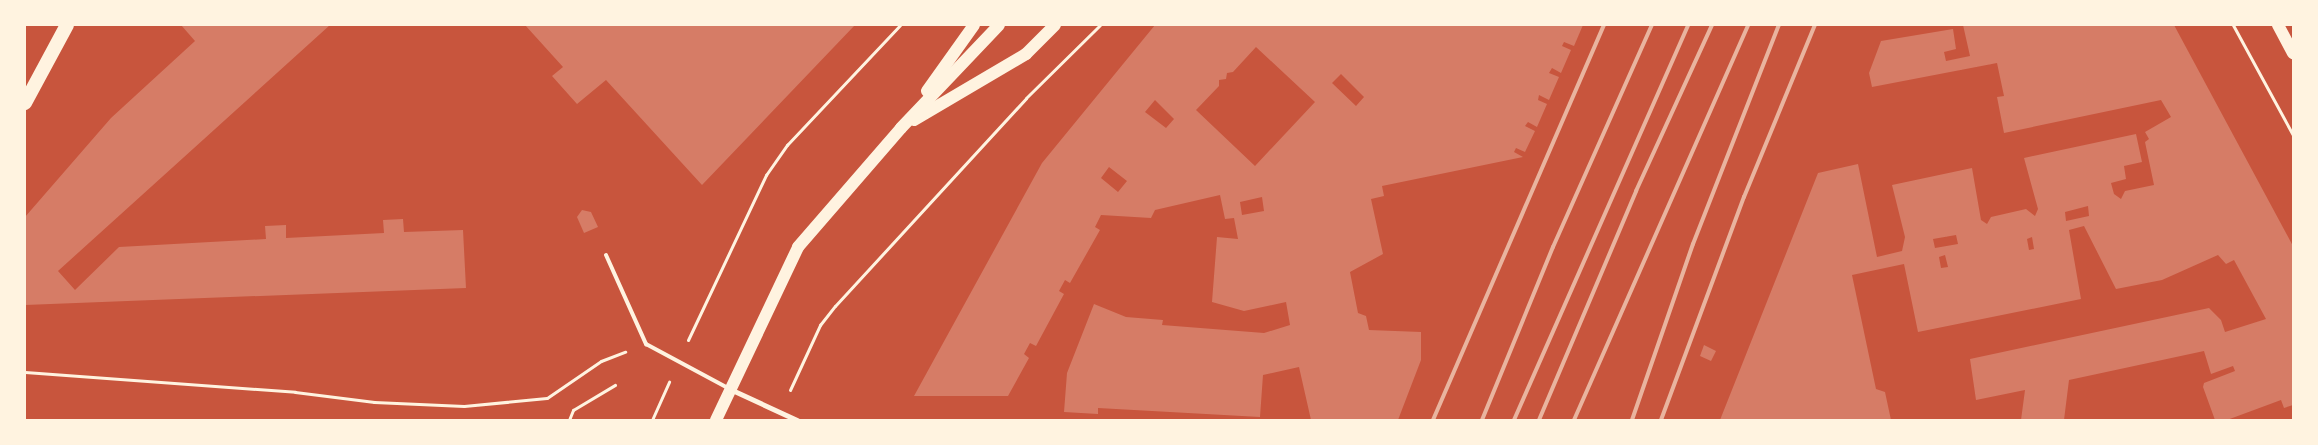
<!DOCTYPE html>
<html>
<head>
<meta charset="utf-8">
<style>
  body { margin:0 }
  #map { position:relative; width:2318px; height:445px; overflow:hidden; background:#c8553d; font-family:Montserrat,sans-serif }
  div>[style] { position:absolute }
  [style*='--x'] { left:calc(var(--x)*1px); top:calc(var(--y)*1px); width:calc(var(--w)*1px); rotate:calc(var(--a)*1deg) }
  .building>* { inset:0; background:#d67c66 }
  .path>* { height:3px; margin:-1.5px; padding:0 1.5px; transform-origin:1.5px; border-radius:1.5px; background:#fff3e0 }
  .service>* { height:4px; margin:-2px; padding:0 2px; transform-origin:2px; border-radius:2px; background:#fff3e0 }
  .minor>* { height:5px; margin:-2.5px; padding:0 2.5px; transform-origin:2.5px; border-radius:2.5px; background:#fff3e0 }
  .primary>* { height:12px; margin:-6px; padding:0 6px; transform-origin:6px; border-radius:6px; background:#fff3e0 }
  .trunk>* { height:14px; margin:-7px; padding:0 7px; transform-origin:7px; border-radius:7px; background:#fff3e0 }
  .rail>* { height:4px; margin:-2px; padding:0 2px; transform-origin:2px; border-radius:2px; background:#e9b49f }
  span { translate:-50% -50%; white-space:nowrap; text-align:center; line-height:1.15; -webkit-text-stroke:4px #fff3e0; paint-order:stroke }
  .frame { position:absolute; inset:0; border:26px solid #fff3e0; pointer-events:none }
</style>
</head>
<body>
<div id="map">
  <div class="building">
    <div style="clip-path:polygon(181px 25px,330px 25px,58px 271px,75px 290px,119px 247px,266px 239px,265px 226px,286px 225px,286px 238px,384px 233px,383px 220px,403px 219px,404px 232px,463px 230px,466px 288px,25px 305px,25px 217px,111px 118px,195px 41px)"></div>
    <div style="clip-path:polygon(525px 25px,855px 25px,702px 185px,606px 80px,577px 104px,552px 76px,563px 67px)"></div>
    <div style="clip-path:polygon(evenodd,1155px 25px,1583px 25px,1574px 46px,1564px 42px,1562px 46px,1571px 50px,1561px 73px,1552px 68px,1549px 73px,1559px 77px,1549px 100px,1539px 95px,1538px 100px,1547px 104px,1537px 127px,1528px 122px,1525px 126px,1535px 131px,1525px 152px,1516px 148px,1514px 152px,1523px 157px,1382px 186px,1384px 196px,1371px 199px,1383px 254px,1350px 272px,1358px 313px,1366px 316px,1369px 330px,1421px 332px,1421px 360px,1398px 420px,1311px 420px,1299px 367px,1263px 375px,1260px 417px,1098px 408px,1098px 414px,1064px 412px,1067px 373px,1094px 304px,1126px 317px,1163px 320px,1162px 325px,1264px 333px,1290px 325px,1286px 302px,1244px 311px,1212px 302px,1217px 237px,1238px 239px,1234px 218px,1225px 219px,1220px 195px,1155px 210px,1151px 218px,1101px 215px,1095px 227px,1100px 230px,1070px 283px,1065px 280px,1059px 291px,1064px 294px,1036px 346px,1030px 343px,1024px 354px,1029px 358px,1008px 396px,914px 396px,1042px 163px,1155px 25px,1256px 47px,1315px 102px,1255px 166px,1196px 110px,1219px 86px,1219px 80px,1226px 79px,1227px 73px,1233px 72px,1256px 47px,1155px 25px,1341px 74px,1364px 97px,1356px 106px,1332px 83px,1341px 74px,1155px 25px,1155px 100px,1174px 119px,1166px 128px,1145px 112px,1155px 100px,1155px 25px,1109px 167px,1127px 181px,1118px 192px,1101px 178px,1109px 167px,1155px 25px,1262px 197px,1264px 211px,1242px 215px,1240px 202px,1262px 197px)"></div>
    <div style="clip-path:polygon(evenodd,1963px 25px,2174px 25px,2293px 246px,2293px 405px,2284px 408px,2281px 400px,2227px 420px,2215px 420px,2203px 387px,2204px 383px,2235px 371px,2233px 366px,2211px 374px,2204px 351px,2069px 380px,2064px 420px,2021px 420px,2025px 390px,1976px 400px,1970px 359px,2209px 308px,2221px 320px,2225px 332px,2266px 319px,2234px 260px,2226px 264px,2218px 255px,2162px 280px,2116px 289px,2084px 226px,2069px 230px,2081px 299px,1918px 332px,1904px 264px,1852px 275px,1876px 389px,1885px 392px,1891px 420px,1720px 420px,1818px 173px,1858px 164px,1877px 257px,1902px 251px,1905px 237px,1892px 185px,1972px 168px,1981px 220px,1987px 224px,1991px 217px,2026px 209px,2035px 216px,2038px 209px,2024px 158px,2136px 134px,2142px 162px,2124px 166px,2126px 179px,2111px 183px,2114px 194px,2121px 199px,2125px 191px,2154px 185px,2145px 142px,2149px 139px,2145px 132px,2171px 117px,2161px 100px,2004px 133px,1997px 97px,2004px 96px,1997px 63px,1872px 87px,1869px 73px,1881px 41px,1953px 29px,1956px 49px,1944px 52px,1946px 61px,1970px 56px,1963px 25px,2088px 206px,2089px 216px,2066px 221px,2065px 212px,2088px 206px,1963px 25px,1956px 235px,1958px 244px,1935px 248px,1933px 239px,1956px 235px,1963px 25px,2032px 237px,2034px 249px,2029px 250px,2027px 239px,2032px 237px,1963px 25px,1945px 255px,1948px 267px,1941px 268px,1939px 257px,1945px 255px)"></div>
    <div style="clip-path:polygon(582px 210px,591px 212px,598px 227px,584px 233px,577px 217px)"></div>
    <div style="clip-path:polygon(1704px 345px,1716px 351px,1711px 361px,1700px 356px)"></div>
  </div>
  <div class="path">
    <div style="--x:2233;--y:25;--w:125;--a:61.4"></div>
    <div style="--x:688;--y:340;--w:183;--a:-64.7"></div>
    <div style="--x:766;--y:175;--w:37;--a:-55"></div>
    <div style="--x:787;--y:145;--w:165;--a:-46.7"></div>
    <div style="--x:25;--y:372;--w:271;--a:4.2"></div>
    <div style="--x:295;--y:392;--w:80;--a:7.2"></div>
    <div style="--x:374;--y:402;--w:90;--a:2.5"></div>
    <div style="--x:464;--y:406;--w:83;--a:-5.5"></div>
    <div style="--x:547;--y:398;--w:65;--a:-34.4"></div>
    <div style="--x:601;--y:361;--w:26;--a:-21"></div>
    <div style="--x:790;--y:390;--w:72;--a:-65.2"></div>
    <div style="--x:820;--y:325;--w:24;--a:-52"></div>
    <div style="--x:835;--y:306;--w:282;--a:-47.4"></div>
    <div style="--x:1026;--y:98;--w:104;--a:-44.6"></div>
    <div style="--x:569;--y:420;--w:11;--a:-68"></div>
    <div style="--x:573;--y:410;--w:49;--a:-30.8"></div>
    <div style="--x:652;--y:420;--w:42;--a:-65.9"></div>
  </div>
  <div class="service">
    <div style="--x:606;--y:255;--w:98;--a:65.8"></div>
    <div style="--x:646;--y:344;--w:93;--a:28.2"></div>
  </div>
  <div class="minor">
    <div style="--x:732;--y:390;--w:72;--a:24.8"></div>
  </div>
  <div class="primary">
    <div style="--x:2278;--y:25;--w:32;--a:62"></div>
    <div style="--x:927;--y:91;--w:81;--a:-54.5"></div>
    <div style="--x:914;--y:120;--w:130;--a:-30.5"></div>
    <div style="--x:1026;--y:54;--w:41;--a:-45"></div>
    <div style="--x:716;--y:420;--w:191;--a:-64.6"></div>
    <div style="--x:798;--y:247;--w:157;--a:-49.1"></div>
    <div style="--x:901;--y:128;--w:142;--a:-46.4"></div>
  </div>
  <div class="trunk">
    <div style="--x:25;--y:103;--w:89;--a:-61.7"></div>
  </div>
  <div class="rail">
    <div style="--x:1433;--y:420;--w:430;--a:-66.6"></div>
    <div style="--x:1482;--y:420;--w:187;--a:-67.7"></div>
    <div style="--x:1553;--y:247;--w:243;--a:-66"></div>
    <div style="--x:1514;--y:420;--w:432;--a:-66.2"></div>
    <div style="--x:1539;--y:420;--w:249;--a:-67"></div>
    <div style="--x:1636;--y:191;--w:183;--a:-65.4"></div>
    <div style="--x:1574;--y:420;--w:432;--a:-66.2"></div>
    <div style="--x:1632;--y:420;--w:186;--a:-70.9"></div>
    <div style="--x:1693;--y:244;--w:235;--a:-68.6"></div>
    <div style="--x:1661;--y:420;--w:238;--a:-69.6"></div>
    <div style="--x:1744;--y:197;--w:186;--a:-67.6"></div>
  </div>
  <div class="frame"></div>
</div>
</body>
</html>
